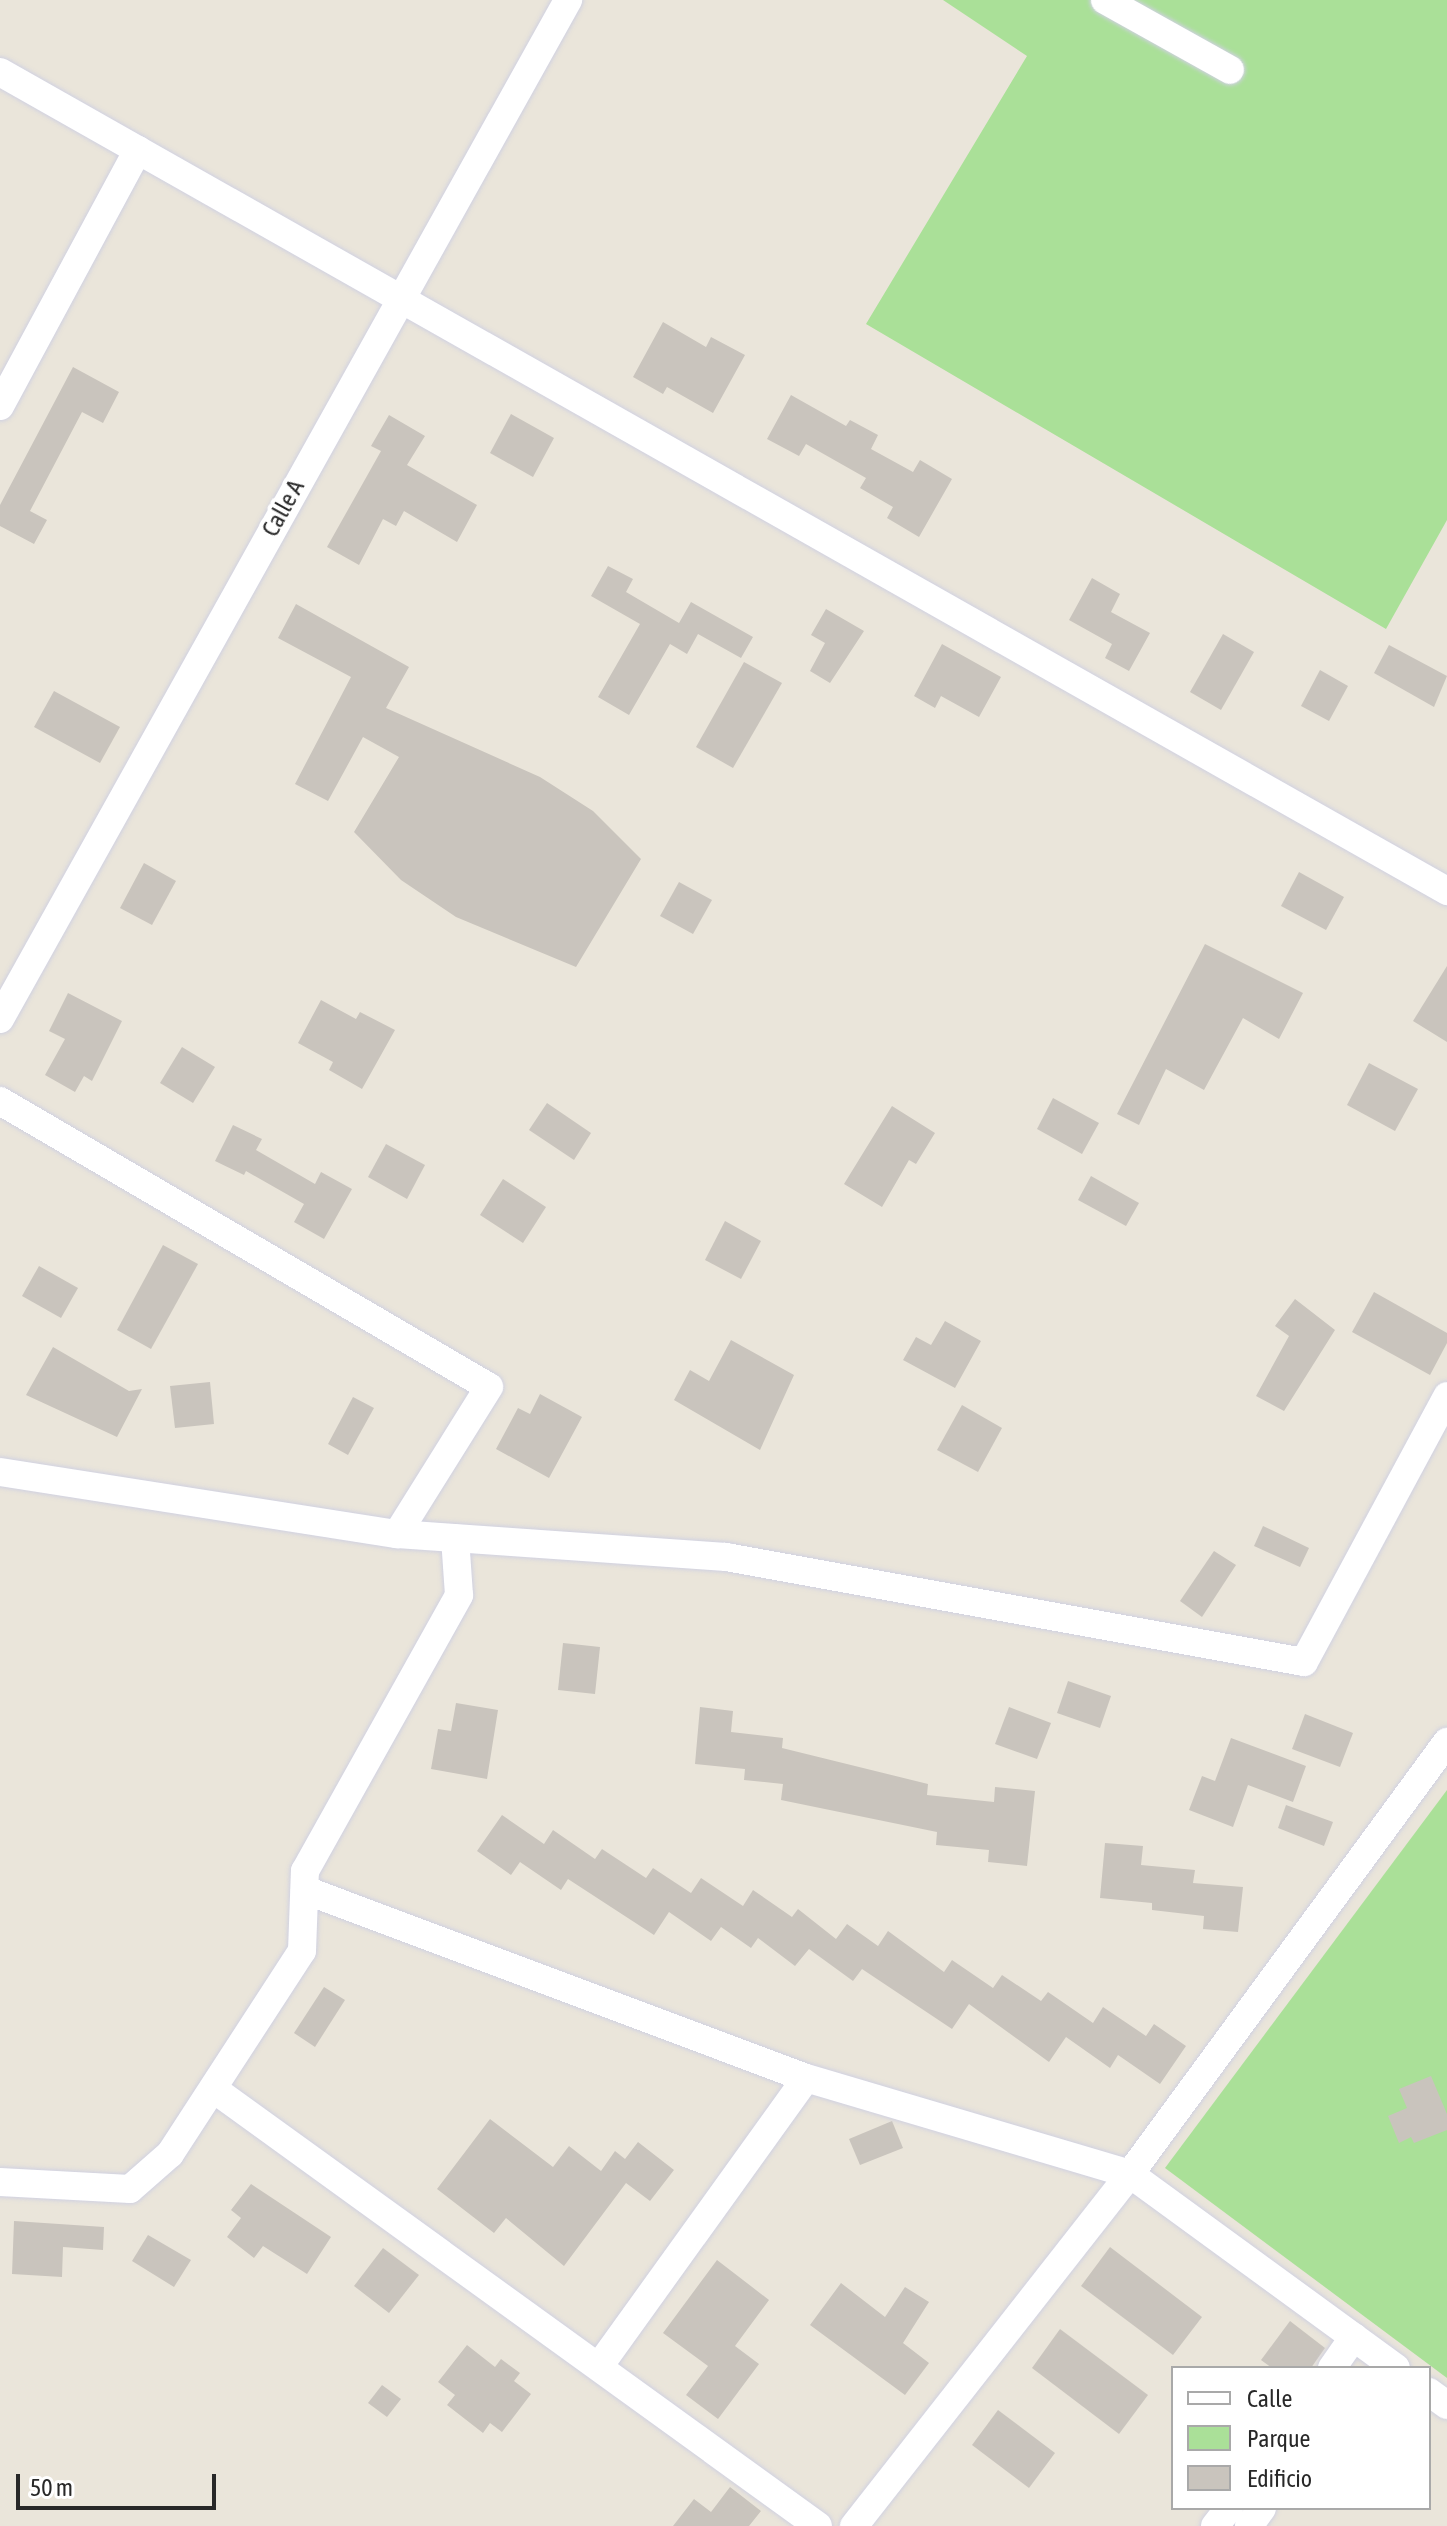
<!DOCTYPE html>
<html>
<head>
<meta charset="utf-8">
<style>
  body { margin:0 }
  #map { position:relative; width:1447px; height:2526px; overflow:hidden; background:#eae5da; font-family:"Asap Condensed",sans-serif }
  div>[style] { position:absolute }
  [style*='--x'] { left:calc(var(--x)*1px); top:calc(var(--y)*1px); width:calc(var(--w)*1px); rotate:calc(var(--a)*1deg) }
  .green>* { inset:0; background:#aae098 }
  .building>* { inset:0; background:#c9c4bd }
  .roads { filter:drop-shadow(0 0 2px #d0d1e1) drop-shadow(0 0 2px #d0d1e1) }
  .street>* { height:28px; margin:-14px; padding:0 14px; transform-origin:14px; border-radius:14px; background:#fff }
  span { translate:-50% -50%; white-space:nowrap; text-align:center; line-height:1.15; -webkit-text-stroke:8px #fff; paint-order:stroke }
  .street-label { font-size:24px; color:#282828 }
  .legend { position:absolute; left:1171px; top:2366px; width:260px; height:144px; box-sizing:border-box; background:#fff; border:2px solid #a9a9a9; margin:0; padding:10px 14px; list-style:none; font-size:24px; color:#282828 }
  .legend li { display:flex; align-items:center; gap:16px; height:40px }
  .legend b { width:40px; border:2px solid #a9a9a9 }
  .scale { position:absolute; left:16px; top:2474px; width:200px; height:36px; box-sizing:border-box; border:4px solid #282828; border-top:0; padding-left:10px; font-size:24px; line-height:28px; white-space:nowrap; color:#282828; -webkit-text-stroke:6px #fff; paint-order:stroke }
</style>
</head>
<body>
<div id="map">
  <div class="green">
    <div style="clip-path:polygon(943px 0,1447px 0,1447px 520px,1386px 629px,866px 324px,1027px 56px)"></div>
    <div style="clip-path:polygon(1447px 1790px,1447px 2378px,1165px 2168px)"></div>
  </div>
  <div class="building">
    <div style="clip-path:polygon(663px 322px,706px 347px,711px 337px,745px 355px,713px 413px,667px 387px,663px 394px,633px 377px)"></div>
    <div style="clip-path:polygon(73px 367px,119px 392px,103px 423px,82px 412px,30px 511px,47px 520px,34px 544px,0 526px,0 505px)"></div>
    <div style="clip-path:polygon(791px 395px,846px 426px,850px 420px,878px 435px,871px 449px,913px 472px,920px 460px,952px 479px,919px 537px,887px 518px,893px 507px,860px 488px,866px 478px,806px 444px,799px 456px,767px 439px)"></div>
    <div style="clip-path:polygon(511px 414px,554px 438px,533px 477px,490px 453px)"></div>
    <div style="clip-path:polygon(389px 415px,425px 436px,407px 465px,477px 505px,457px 542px,404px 511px,396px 526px,383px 519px,359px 565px,327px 547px,381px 451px,371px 446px)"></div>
    <div style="clip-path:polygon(608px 566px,633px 579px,626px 592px,679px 623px,691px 602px,753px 637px,741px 658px,698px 634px,687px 654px,670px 644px,629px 715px,598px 697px,640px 624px,591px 596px)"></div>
    <div style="clip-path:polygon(1092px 578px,1120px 594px,1111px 612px,1150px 633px,1129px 671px,1105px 658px,1112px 644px,1069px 620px)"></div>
    <div style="clip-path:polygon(296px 604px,409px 667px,386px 708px,540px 777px,593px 811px,641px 859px,576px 967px,456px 917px,401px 880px,354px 832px,399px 757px,363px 737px,328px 801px,295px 784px,351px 677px,278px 638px)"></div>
    <div style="clip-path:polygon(826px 609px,864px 631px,830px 683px,810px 671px,825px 643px,811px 635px)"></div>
    <div style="clip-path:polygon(1223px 634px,1254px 652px,1221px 710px,1190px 692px)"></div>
    <div style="clip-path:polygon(942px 644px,1001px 677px,979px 717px,941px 696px,935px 708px,914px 696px)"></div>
    <div style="clip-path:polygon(1389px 645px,1447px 676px,1434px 707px,1374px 673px)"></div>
    <div style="clip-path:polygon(744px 662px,782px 683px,733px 768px,696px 747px)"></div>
    <div style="clip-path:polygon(1320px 670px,1348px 686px,1329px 721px,1301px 706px)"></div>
    <div style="clip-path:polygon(54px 691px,120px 727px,100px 763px,34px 727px)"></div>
    <div style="clip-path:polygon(144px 863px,176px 881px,152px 925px,120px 908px)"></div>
    <div style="clip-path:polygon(1299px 872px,1344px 897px,1326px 930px,1281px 906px)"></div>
    <div style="clip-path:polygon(679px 882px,712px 900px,693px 934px,660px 916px)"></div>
    <div style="clip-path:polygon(1205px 944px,1303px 993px,1279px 1039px,1243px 1018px,1204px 1090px,1166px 1069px,1139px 1125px,1117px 1114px)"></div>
    <div style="clip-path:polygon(1447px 966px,1447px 1042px,1413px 1021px)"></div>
    <div style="clip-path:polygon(68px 993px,122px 1021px,92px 1081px,84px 1076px,75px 1092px,45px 1075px,65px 1039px,49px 1031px)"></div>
    <div style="clip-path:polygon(321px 1000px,356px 1019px,360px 1012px,395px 1030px,362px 1089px,329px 1070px,333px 1062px,298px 1043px)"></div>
    <div style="clip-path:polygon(182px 1047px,215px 1067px,193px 1103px,160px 1083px)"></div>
    <div style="clip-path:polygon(1369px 1063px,1418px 1089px,1395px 1131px,1347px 1105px)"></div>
    <div style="clip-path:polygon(1053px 1098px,1099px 1123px,1082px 1154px,1037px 1129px)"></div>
    <div style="clip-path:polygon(547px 1103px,591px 1133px,574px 1160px,529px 1130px)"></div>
    <div style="clip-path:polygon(892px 1106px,935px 1133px,916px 1164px,909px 1160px,882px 1207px,844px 1184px)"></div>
    <div style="clip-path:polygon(233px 1125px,262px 1139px,256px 1150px,315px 1184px,321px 1172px,352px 1189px,324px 1239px,294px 1222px,304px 1204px,246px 1171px,244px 1175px,215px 1161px)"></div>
    <div style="clip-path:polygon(386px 1144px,425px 1165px,407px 1199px,368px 1177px)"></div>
    <div style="clip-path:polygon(1091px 1176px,1139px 1203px,1126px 1226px,1078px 1200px)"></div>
    <div style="clip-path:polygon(503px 1179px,546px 1207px,523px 1243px,480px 1215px)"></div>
    <div style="clip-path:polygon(725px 1221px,761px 1241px,741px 1279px,705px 1260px)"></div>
    <div style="clip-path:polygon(163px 1245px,198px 1264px,151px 1349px,117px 1330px)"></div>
    <div style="clip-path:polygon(39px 1266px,78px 1288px,61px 1318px,22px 1296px)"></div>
    <div style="clip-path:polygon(1374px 1292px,1447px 1333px,1447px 1343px,1430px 1375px,1352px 1332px)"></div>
    <div style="clip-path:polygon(1295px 1299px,1335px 1330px,1284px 1411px,1256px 1396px,1289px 1336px,1275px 1326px)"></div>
    <div style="clip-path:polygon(945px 1321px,981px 1341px,955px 1388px,903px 1360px,916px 1337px,931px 1345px)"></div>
    <div style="clip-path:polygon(731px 1340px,794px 1375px,760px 1450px,674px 1400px,690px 1370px,709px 1381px)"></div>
    <div style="clip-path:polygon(53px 1347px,129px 1391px,142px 1389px,117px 1437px,26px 1395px)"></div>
    <div style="clip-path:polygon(210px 1382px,214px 1424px,175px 1428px,170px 1386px)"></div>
    <div style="clip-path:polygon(540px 1394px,582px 1417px,549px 1478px,496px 1449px,518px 1408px,530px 1414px)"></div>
    <div style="clip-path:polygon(353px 1397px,374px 1408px,348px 1455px,328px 1444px)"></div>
    <div style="clip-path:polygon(962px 1405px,1002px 1428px,978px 1472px,937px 1450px)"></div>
    <div style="clip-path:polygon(1263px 1526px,1309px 1548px,1300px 1567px,1254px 1546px)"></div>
    <div style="clip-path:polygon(1214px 1551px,1236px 1565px,1202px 1617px,1180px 1601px)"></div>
    <div style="clip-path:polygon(563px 1643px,600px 1647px,595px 1694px,558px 1690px)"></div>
    <div style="clip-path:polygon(1068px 1681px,1111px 1696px,1100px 1728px,1057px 1713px)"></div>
    <div style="clip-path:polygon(456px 1703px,498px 1710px,487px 1779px,431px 1769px,438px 1729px,451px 1731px)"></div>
    <div style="clip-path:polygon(700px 1707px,733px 1711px,731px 1732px,783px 1738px,782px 1748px,928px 1784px,927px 1795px,994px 1802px,995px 1787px,1035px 1791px,1027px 1866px,988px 1862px,989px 1850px,936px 1845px,937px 1832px,781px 1800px,783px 1784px,744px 1780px,745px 1769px,695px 1764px)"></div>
    <div style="clip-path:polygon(1009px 1707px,1051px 1723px,1037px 1759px,995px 1744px)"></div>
    <div style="clip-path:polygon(1305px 1714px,1353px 1733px,1340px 1767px,1292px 1749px)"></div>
    <div style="clip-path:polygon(1231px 1738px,1306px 1766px,1293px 1802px,1248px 1785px,1233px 1827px,1189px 1810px,1202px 1776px,1215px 1781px)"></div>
    <div style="clip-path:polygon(1286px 1805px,1333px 1822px,1324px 1846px,1278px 1828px)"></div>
    <div style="clip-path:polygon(502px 1815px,544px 1844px,553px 1830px,595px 1859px,602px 1849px,646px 1878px,653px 1868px,691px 1893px,701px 1878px,743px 1906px,753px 1890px,792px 1917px,798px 1909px,836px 1939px,847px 1924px,878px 1946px,888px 1931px,944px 1972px,952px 1960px,993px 1988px,1002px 1975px,1041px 2001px,1048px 1992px,1093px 2023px,1103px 2007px,1146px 2036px,1154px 2024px,1186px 2046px,1160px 2084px,1118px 2055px,1110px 2068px,1066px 2037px,1049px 2062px,969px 2004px,952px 2029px,862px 1969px,853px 1981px,809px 1949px,795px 1966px,758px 1938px,751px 1948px,721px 1927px,711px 1941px,669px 1912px,654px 1935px,568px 1879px,561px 1890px,520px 1862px,511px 1875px,477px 1851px)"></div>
    <div style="clip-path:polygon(1105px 1843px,1143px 1846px,1141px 1865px,1195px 1870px,1193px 1883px,1243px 1887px,1238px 1932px,1203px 1929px,1204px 1916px,1152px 1910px,1152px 1903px,1100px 1898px)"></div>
    <div style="clip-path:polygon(324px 1987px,345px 2000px,315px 2047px,294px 2033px)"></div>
    <div style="clip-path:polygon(1431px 2076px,1447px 2114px,1447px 2130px,1414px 2143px,1411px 2137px,1399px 2143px,1388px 2116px,1407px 2108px,1399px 2089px)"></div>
    <div style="clip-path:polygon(490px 2119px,553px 2167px,569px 2146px,601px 2171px,615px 2151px,625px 2159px,638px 2142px,674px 2170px,650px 2201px,626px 2183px,564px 2266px,506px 2218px,494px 2233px,437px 2189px)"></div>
    <div style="clip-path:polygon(892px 2121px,903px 2148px,860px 2165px,849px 2139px)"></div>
    <div style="clip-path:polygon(251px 2184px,331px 2237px,307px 2274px,263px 2246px,254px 2258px,227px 2237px,241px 2218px,231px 2210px)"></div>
    <div style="clip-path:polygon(14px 2221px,104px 2227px,103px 2250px,63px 2247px,62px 2277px,12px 2274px)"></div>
    <div style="clip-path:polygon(148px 2235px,191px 2260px,174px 2287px,132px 2261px)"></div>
    <div style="clip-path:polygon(1110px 2247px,1202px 2317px,1173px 2355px,1081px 2286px)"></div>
    <div style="clip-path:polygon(383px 2248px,419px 2275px,389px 2313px,354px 2286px)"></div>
    <div style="clip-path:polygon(717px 2260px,769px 2300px,735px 2346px,759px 2364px,718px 2419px,686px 2395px,708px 2366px,663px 2333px)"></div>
    <div style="clip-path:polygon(841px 2283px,885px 2317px,905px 2287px,929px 2302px,903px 2343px,929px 2363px,905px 2395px,810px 2325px)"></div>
    <div style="clip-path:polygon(1290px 2321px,1325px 2348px,1311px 2368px,1272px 2368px,1261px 2360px)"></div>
    <div style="clip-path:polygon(1060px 2329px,1148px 2395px,1119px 2434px,1032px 2368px)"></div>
    <div style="clip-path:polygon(467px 2345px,495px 2367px,501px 2359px,520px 2373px,514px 2381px,531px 2394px,502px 2432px,490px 2423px,483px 2433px,447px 2405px,455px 2395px,438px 2382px)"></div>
    <div style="clip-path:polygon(382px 2385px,401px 2399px,387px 2417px,368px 2403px)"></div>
    <div style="clip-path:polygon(998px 2410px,1055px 2453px,1029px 2488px,972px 2445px)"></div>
    <div style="clip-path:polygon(730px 2487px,761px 2511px,749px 2526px,673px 2526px,694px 2499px,711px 2512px)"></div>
  </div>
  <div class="roads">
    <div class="street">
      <div style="--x:1105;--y:0;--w:143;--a:29.2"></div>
      <div style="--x:0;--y:72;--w:1663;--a:29.51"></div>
      <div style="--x:0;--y:406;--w:291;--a:-61.7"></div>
      <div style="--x:0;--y:1019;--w:1167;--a:-60.86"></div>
      <div style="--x:0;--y:1101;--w:566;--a:30.32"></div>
      <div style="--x:489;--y:1387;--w:173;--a:122"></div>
      <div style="--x:0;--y:1472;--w:402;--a:8.9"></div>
      <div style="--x:397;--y:1534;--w:330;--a:4"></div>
      <div style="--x:726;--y:1557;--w:587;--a:10.3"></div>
      <div style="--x:1304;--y:1662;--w:302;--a:-61.7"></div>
      <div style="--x:305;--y:1890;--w:535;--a:20.57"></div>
      <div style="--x:806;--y:2078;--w:338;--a:16.5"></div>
      <div style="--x:1130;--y:2174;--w:329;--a:36.1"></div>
      <div style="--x:215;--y:2090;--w:744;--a:35.87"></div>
      <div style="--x:0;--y:2182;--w:130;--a:3.1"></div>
      <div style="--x:130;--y:2189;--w:53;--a:-41.2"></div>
      <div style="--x:170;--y:2154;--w:242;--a:-57"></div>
      <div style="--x:302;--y:1951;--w:80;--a:-87.9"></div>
      <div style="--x:305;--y:1871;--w:316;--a:-60.8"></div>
      <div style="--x:459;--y:1595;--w:57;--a:-94"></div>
      <div style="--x:600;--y:2365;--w:353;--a:-54.3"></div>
      <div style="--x:1332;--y:2368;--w:38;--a:-55"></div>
      <div style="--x:1429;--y:2392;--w:22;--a:36"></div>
      <div style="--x:854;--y:2526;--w:447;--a:-51.9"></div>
      <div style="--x:1130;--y:2174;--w:536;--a:-53.73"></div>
      <div style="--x:1215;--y:2526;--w:23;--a:-52"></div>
      <div style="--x:1249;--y:2526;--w:22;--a:-54"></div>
    </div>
  </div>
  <div class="street-label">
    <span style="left:283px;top:508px;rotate:-61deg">Calle A</span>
  </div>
  <ul class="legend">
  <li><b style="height:10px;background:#fff"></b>Calle</li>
  <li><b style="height:22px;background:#aae098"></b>Parque</li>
  <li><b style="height:22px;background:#c9c4bd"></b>Edificio</li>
  </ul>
  <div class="scale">50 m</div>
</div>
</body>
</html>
